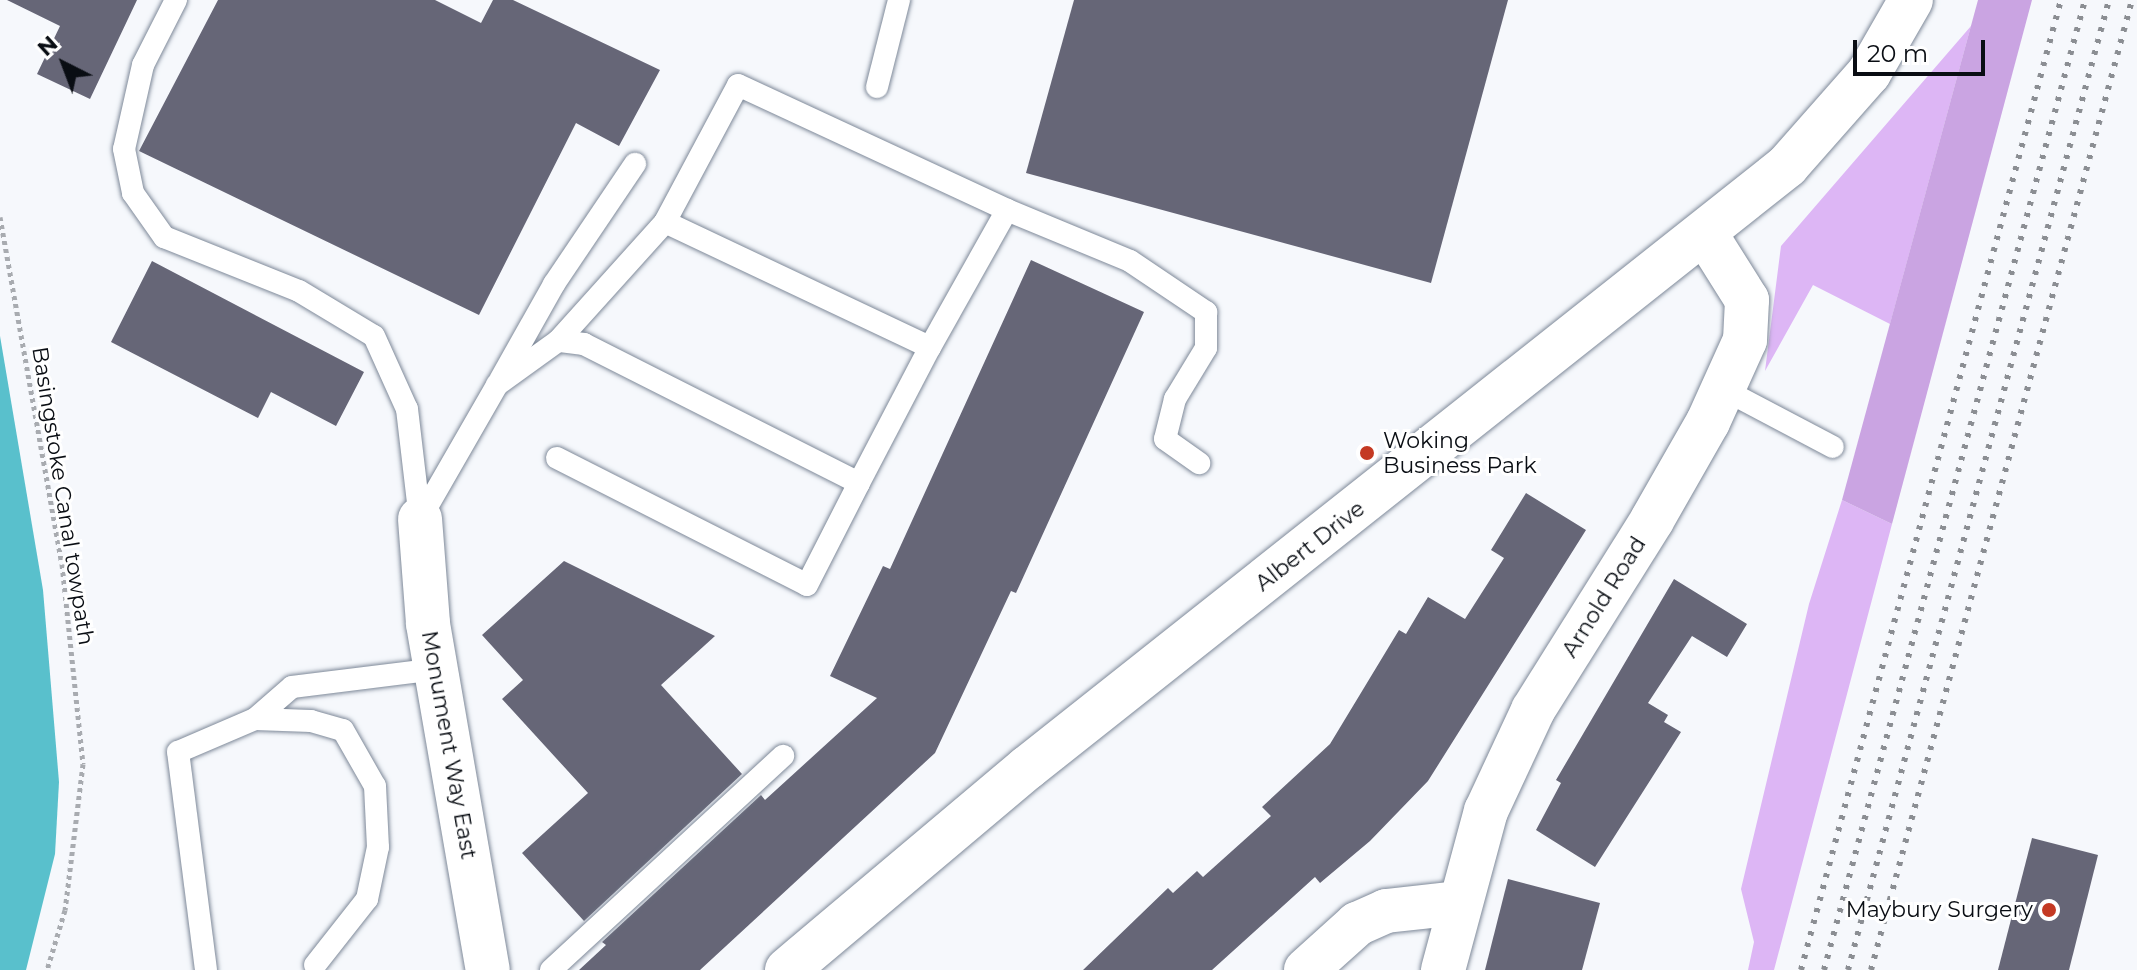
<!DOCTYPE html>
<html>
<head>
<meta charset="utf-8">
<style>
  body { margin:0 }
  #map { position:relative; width:2137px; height:970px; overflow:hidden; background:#f6f8fc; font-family:Montserrat,sans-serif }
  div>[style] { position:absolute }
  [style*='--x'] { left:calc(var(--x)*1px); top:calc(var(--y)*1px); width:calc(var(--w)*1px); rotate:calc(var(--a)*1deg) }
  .green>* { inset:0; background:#ddb6f5 }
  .forest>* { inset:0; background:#caa4e2 }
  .water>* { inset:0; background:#59c0cc }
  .building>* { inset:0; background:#667 }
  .path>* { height:5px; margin-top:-2.5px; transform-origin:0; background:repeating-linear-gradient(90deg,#a8abb0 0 4px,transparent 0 8px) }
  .roads { filter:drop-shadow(0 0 2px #7e8999) drop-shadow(0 0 2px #7e8999) }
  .service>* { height:22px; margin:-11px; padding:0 11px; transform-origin:11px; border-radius:11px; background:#fff }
  .minor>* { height:44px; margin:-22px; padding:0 22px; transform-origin:22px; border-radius:22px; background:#fff }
  .tertiary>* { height:44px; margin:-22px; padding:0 22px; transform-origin:22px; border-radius:22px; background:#fff }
  .rail>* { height:6px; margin-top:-3px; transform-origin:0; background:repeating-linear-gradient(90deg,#8b8e93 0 4px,transparent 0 12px) }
  .dots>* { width:22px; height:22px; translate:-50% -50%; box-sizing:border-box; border:4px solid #fff; border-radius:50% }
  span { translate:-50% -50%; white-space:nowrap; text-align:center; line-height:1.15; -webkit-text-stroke:6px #fff; paint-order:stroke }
  .poi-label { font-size:22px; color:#090d13 }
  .left { translate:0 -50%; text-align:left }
  .right { translate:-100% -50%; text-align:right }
  .street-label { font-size:22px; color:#090d13 }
  .north { position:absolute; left:24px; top:24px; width:80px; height:80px; -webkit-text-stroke:6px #fff; paint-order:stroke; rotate:318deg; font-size:22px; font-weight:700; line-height:32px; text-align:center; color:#090d13 }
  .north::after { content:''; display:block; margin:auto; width:28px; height:36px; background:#090d13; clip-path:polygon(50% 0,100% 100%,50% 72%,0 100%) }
  .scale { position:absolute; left:1853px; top:40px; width:132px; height:36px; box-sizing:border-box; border:4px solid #090d13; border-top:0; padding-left:10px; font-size:24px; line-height:28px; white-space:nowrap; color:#090d13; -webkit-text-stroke:6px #fff; paint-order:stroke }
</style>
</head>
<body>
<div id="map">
  <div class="green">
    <div style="clip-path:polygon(1971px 26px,1890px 324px,1813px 285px,1765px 371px,1781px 246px)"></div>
    <div style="clip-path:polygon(1842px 500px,1892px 524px,1774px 970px,1748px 970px,1754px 942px,1741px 889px,1809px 604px)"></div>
  </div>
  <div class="forest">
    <div style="clip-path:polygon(1978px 0,2032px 0,1892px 524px,1842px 500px)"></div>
  </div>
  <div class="water">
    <div style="clip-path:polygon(0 336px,43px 590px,59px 782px,55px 854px,26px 970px,0 970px)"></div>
  </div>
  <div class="building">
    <div style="clip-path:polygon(7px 0,137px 0,90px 99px,37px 74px,60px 26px)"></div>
    <div style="clip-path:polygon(218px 0,435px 0,481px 23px,493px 0,513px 0,660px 70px,619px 146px,576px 123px,479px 315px,139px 151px)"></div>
    <div style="clip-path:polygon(1074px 0,1508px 0,1431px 283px,1026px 173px)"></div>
    <div style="clip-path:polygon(1031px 260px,1144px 312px,1016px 593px,1011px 591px,935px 753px,700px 970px,579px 970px,606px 945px,602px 942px,761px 795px,765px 800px,877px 698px,830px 676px,883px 566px,890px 569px)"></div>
    <div style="clip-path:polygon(152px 261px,364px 372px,336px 426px,271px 392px,258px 418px,111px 342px)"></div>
    <div style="clip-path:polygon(1526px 493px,1586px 530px,1428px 781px,1370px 841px,1320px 883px,1315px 877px,1212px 970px,1083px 970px,1168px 888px,1173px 893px,1197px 871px,1203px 877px,1271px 816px,1262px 807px,1330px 744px,1399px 630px,1406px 634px,1428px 597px,1465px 619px,1504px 558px,1491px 550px)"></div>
    <div style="clip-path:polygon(564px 561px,715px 636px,661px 685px,742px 774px,584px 921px,522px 853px,588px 793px,502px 699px,523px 680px,482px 635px)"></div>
    <div style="clip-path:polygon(1674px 579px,1747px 624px,1727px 657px,1692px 636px,1648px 703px,1668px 715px,1664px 722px,1681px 732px,1595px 867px,1536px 830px,1561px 783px,1556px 780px)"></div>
    <div style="clip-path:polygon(2032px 838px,2098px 855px,2069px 970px,1998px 970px)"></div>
    <div style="clip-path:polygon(1508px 879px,1600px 903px,1582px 970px,1485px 970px)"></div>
  </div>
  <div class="path">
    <div style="--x:0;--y:217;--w:352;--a:79.9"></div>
    <div style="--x:62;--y:564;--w:201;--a:84"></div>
    <div style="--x:83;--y:764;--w:147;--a:97"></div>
    <div style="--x:65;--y:910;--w:63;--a:106.7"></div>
  </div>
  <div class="roads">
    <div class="service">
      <div style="--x:176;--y:0;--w:73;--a:116.9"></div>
      <div style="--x:143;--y:65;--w:86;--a:102.7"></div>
      <div style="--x:124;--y:149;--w:45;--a:78.4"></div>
      <div style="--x:133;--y:193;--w:54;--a:54.8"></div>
      <div style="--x:164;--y:237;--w:145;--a:21.8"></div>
      <div style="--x:299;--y:291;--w:87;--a:31"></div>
      <div style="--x:374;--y:336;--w:80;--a:65.7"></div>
      <div style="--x:407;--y:409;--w:111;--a:83.3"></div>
      <div style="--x:877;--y:87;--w:90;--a:-75.8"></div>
      <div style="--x:1007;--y:210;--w:133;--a:22.5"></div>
      <div style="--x:1130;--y:261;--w:92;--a:33.9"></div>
      <div style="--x:1206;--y:312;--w:36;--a:90"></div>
      <div style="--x:1206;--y:348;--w:60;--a:121.3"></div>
      <div style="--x:1175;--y:399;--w:41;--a:104"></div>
      <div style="--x:1165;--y:439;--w:42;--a:35.2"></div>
      <div style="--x:665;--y:222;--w:155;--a:-61.9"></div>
      <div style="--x:738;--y:85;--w:297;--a:24.9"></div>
      <div style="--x:1007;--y:210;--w:157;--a:119.3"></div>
      <div style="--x:500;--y:380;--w:110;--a:-60.6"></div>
      <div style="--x:554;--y:284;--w:145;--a:-56"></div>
      <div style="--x:1723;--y:389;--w:124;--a:27.8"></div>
      <div style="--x:557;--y:458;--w:280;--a:26.9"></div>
      <div style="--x:807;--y:585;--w:114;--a:-63"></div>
      <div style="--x:859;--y:483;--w:308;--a:-153.2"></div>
      <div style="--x:584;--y:344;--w:26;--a:-173"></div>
      <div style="--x:420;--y:519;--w:155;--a:-60.1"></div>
      <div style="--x:497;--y:385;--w:75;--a:-35.8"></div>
      <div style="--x:558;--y:341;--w:160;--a:-48"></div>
      <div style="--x:665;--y:222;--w:293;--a:25.3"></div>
      <div style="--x:930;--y:347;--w:153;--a:117.6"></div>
      <div style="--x:255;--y:719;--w:49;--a:-40.9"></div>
      <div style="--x:292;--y:687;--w:145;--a:-7.1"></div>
      <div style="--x:206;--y:970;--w:220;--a:-97.3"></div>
      <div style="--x:178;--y:752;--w:84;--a:-23.2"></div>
      <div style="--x:255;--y:719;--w:56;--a:2"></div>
      <div style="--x:311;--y:721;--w:33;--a:16"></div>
      <div style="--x:343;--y:730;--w:64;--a:60.3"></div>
      <div style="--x:375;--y:786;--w:61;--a:87.2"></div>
      <div style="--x:378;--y:847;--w:53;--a:101.9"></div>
      <div style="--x:367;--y:899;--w:84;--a:128.2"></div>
      <div style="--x:551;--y:970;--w:316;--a:-42.7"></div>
    </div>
    <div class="minor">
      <div style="--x:420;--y:519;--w:105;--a:85.6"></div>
      <div style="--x:428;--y:624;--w:351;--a:80.2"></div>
      <div style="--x:1306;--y:970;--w:69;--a:-42"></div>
      <div style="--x:1357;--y:924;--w:32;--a:-24"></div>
      <div style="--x:1386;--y:911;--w:72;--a:-6.3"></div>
      <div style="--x:1443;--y:970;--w:165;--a:-74.9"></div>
      <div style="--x:1486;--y:811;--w:111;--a:-65"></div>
      <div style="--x:1533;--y:710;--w:224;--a:-57.9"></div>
      <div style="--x:1652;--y:520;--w:113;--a:-60.3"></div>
      <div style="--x:1708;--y:422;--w:90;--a:-65.7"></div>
      <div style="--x:1745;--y:340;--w:40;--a:-87.1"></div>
      <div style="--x:1747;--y:300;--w:77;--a:-122.2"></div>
    </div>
    <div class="tertiary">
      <div style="--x:787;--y:970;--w:314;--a:-40.1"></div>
      <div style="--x:1027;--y:768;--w:970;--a:-38.38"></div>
      <div style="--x:1787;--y:166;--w:124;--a:-48.6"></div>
      <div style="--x:1869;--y:73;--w:84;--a:-60.1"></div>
    </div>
  </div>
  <div class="rail">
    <div style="--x:1801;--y:970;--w:1004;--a:-75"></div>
    <div style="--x:1824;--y:970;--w:1005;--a:-74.94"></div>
    <div style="--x:1848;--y:970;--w:1005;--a:-74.94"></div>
    <div style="--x:1871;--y:970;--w:1005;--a:-74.94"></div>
  </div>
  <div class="dots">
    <div style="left:1367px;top:453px;background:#c43923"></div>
    <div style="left:2049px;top:910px;background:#c43923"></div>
  </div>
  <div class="poi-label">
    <span class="left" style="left:1383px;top:453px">Woking<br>Business Park</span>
    <span class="right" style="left:2033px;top:910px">Maybury Surgery</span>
  </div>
  <div class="street-label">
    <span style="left:63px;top:496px;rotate:81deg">Basingstoke Canal towpath</span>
    <span style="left:1310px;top:546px;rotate:-38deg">Albert Drive</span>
    <span style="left:1604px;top:597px;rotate:-58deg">Arnold Road</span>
    <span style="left:449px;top:745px;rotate:80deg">Monument Way East</span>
  </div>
  <div class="north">N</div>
  <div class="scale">20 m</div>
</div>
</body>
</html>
